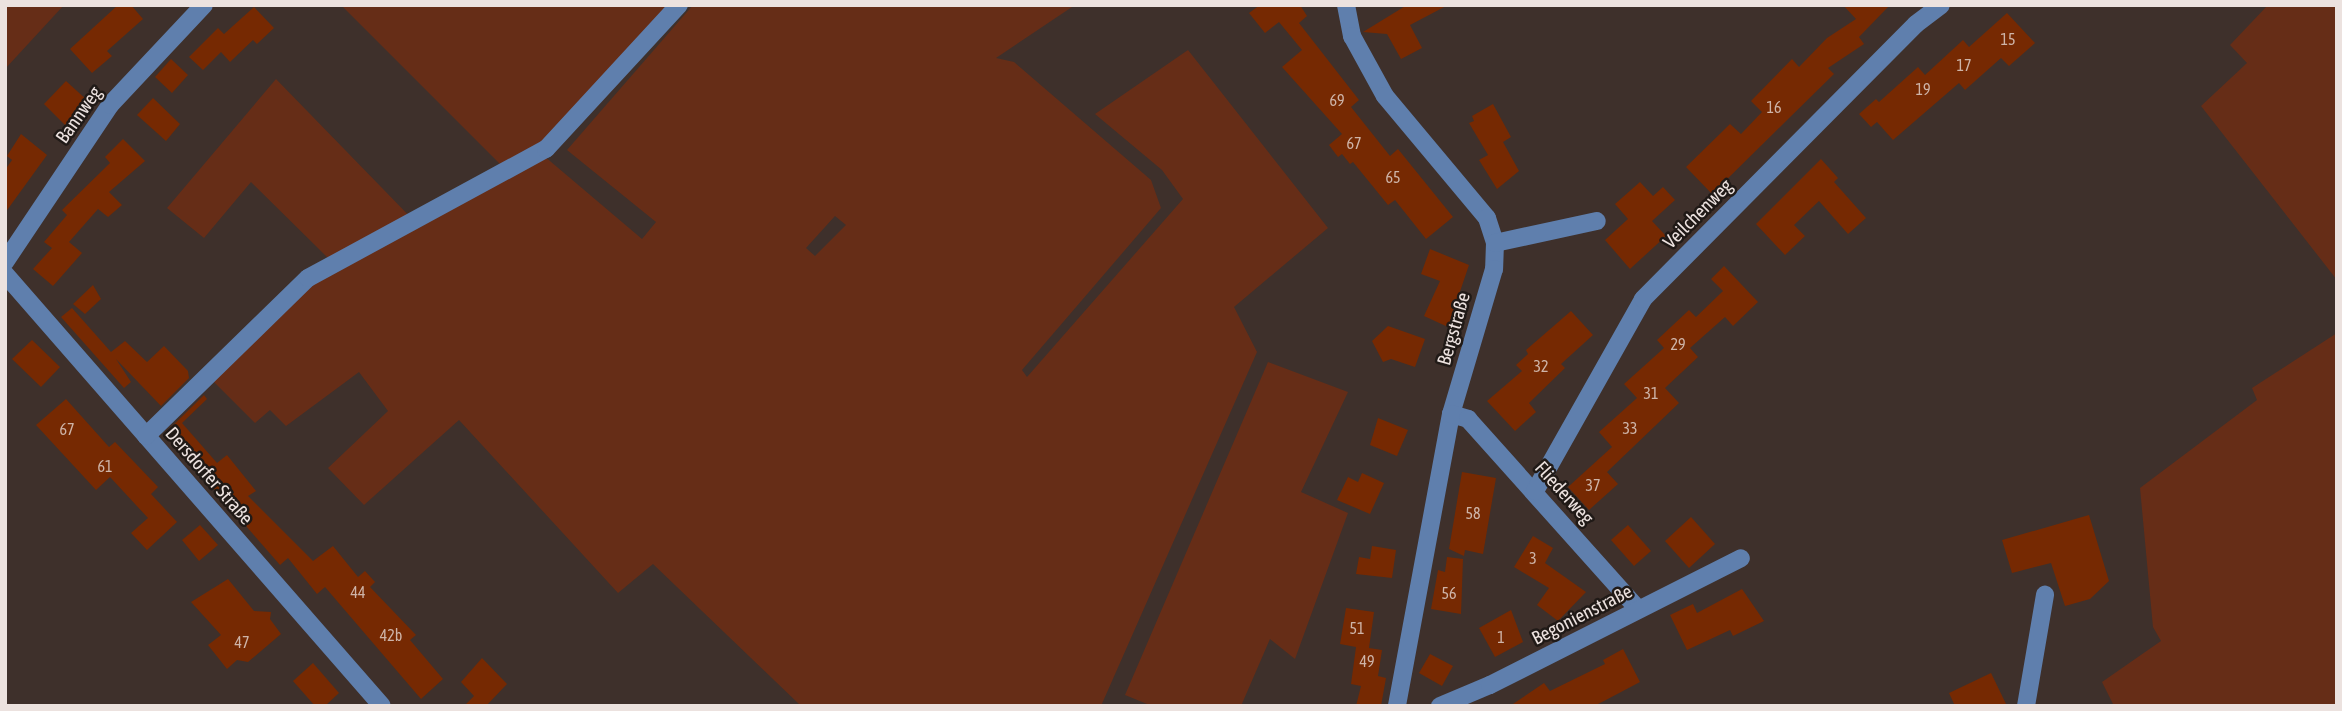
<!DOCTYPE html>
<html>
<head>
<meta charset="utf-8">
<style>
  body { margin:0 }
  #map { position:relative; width:2342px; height:711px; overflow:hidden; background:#3e302b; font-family:"Asap Condensed",sans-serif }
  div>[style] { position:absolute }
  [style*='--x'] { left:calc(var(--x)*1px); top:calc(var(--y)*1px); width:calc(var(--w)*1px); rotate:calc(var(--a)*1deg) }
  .green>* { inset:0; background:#662d17 }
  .building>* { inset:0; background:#762902 }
  .minor>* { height:18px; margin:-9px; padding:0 9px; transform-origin:9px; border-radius:9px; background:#5f7fad }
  span { translate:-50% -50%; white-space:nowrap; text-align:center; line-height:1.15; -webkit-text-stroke:5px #201a17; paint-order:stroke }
  .number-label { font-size:16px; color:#ceb4a8 }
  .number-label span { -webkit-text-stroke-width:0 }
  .street-label { font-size:19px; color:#ece2df }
  .frame { position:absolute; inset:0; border:7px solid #ece2df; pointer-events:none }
</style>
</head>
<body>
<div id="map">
  <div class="green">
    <div style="clip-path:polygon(5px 5px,64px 5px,5px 69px)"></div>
    <div style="clip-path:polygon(evenodd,341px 5px,674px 5px,537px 150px,642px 239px,656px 222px,567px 150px,693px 5px,1075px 5px,996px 58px,1014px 62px,1151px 180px,1161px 208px,1022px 370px,1027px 377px,1183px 199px,1162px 170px,1095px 114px,1188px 50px,1328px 228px,1234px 307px,1257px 352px,1101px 706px,801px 706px,653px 564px,618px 593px,459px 420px,364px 505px,328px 468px,388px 411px,359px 372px,286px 426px,270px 410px,255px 423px,212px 380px,328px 258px,251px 182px,204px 238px,167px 208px,276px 79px,420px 227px,511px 175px,341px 5px,835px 216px,846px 225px,815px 256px,806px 248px,835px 216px)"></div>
    <div style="clip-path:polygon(2268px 5px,2337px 5px,2337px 280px,2201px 106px,2247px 63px,2230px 45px)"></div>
    <div style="clip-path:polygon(2337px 333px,2337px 706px,2114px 706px,2102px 682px,2161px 641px,2153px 627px,2140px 488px,2257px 400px,2252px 388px)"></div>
    <div style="clip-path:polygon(1268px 362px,1348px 392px,1301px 492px,1348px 513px,1295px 659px,1270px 639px,1241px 706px,1152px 706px,1125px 695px)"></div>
  </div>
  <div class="building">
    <div style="clip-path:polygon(118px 5px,131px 5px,143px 19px,107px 51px,112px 56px,92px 73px,70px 49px)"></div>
    <div style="clip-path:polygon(1260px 5px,1300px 5px,1307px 16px,1299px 23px,1359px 100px,1351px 107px,1390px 156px,1398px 149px,1453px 217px,1426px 239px,1395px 200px,1388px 205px,1353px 162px,1350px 164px,1342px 154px,1338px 157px,1329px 145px,1342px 134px,1282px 67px,1302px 50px,1279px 22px,1265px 33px,1249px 13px)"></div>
    <div style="clip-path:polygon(1407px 5px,1448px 5px,1410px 25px,1422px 48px,1401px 59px,1387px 34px,1363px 32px)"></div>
    <div style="clip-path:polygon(1843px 5px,1890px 5px,1859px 37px,1864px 44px,1828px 68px,1834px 74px,1712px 194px,1686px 167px,1730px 124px,1741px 134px,1762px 112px,1751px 101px,1792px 59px,1799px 67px,1827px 38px,1856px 19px)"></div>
    <div style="clip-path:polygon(254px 7px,274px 28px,257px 44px,253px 40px,230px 62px,221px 52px,203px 70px,189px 57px,218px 28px,224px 34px)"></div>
    <div style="clip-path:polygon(2007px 13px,2035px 43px,2009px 66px,2001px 58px,1965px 90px,1959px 83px,1893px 140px,1877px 122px,1871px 127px,1859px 114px,1876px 99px,1879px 102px,1918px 67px,1925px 75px,1963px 40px,1969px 47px)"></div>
    <div style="clip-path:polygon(171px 59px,188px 75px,172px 93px,155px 77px)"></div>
    <div style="clip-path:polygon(66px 81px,88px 101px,65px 125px,44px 104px)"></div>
    <div style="clip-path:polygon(153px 98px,180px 124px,166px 141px,137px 115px)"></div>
    <div style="clip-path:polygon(1493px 104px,1511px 137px,1503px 142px,1519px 171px,1497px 189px,1479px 160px,1488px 155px,1469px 123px,1474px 121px,1472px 116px)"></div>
    <div style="clip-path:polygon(21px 134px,47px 155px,5px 213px,5px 170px,12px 160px,7px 156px)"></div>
    <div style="clip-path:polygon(123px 139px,145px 161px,109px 192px,122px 205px,108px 217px,98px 209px,69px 242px,82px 253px,53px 286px,33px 269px,52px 248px,44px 242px,67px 215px,62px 210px,110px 163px,105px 157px)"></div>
    <div style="clip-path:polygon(1821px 159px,1838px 178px,1834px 182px,1866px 218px,1848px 234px,1819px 201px,1794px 225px,1805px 236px,1785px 255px,1756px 224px)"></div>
    <div style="clip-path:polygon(1640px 182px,1653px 196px,1663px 187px,1675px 200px,1652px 221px,1666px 236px,1630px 269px,1605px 240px,1628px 219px,1615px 204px)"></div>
    <div style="clip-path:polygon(1430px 249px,1469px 265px,1448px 327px,1424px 316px,1440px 281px,1421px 274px)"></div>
    <div style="clip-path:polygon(1724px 266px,1758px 302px,1733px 326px,1725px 317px,1690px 348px,1698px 357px,1665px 388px,1679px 403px,1607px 472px,1618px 484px,1589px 510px,1568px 487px,1612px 447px,1599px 432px,1637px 398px,1624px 384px,1664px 348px,1657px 340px,1689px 310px,1696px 317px,1723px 291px,1711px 279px)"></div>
    <div style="clip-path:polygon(93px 285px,101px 299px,85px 314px,73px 304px)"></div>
    <div style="clip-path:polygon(72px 308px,111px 352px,125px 341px,147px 362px,164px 346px,188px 371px,189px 378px,161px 406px,116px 359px,131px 382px,124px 388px,61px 317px)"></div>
    <div style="clip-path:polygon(1571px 311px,1593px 335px,1561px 364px,1565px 368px,1529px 403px,1536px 412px,1515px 431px,1487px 401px,1522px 371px,1516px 365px,1528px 354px,1526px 350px)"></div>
    <div style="clip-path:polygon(1388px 326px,1425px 339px,1415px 367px,1391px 359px,1383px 362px,1372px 341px)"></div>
    <div style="clip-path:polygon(32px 340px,60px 367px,41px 387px,12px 359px)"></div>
    <div style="clip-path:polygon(204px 395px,207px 399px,182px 423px,217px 463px,227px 455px,256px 491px,248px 496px,313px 561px,333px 546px,358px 577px,365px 571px,375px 582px,370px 587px,416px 635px,410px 640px,443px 679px,421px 699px,325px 587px,317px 594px,288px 558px,280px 565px,165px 433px)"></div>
    <div style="clip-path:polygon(66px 399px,109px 447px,115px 442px,158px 487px,151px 494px,177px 522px,147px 550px,131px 533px,148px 518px,110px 477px,96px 490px,36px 425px)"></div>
    <div style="clip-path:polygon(1378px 418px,1408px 430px,1397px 456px,1370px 445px)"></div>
    <div style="clip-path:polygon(1462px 472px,1496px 478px,1483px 554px,1465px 550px,1464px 556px,1449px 549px)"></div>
    <div style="clip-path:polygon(1362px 473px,1384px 483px,1370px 514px,1337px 500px,1348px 477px,1358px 482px)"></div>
    <div style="clip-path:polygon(2089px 515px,2109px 581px,2090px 599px,2065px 606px,2051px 563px,2012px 573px,2002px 540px)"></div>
    <div style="clip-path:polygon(1691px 517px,1715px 544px,1689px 568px,1665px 541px)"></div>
    <div style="clip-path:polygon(200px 525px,218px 545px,199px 561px,182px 540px)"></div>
    <div style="clip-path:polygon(1628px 525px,1651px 551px,1634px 566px,1611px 540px)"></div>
    <div style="clip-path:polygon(1533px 536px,1553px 548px,1545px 563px,1586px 592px,1558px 621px,1537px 605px,1549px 588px,1514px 567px)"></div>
    <div style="clip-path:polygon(1372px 546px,1396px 550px,1392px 578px,1356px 574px,1359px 557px,1370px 559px)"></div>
    <div style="clip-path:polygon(1447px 557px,1463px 559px,1461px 614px,1431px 609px,1438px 570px,1445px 572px)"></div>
    <div style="clip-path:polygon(228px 579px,254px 611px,271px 612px,270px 619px,281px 634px,248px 662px,237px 660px,227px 669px,208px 645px,221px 635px,191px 602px)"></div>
    <div style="clip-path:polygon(1742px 589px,1764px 621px,1733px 636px,1730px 630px,1687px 650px,1670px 615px,1693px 604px,1697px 613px)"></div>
    <div style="clip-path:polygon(1346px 608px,1374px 612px,1369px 648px,1382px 650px,1378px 676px,1386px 678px,1381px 706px,1356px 706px,1361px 686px,1351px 684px,1356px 647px,1340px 644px)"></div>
    <div style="clip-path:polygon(1511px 610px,1523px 642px,1495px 657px,1479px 628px)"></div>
    <div style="clip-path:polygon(1623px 649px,1640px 682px,1604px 701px,1594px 706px,1510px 706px,1544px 683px,1550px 691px,1605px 664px,1603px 660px)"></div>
    <div style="clip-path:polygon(1430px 654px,1453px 666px,1442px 686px,1419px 673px)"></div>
    <div style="clip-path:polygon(482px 658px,507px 684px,486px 706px,464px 706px,474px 696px,461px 682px)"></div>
    <div style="clip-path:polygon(313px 663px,339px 693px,325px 706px,315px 706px,293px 681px)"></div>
    <div style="clip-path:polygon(1991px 673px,2007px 706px,1955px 706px,1949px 693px)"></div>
  </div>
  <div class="minor">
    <div style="--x:1346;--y:5;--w:32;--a:79"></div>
    <div style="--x:1352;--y:36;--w:68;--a:61.2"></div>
    <div style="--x:1385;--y:96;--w:159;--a:50.1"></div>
    <div style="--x:1487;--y:218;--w:26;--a:72"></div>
    <div style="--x:1495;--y:243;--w:26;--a:92"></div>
    <div style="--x:1494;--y:269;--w:151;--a:106.5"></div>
    <div style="--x:1451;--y:414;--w:297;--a:100.5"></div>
    <div style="--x:1495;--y:243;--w:104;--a:-12.2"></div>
    <div style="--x:5;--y:262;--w:189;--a:-56.2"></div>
    <div style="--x:110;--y:105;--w:137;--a:-46.8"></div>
    <div style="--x:5;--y:274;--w:573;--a:48.89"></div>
    <div style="--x:1451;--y:414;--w:18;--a:16"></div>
    <div style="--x:1468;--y:419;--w:255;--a:48.2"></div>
    <div style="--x:146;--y:436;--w:226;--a:-44.3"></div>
    <div style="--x:308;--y:278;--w:271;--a:-28.5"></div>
    <div style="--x:546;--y:149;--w:196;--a:-47.3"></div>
    <div style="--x:1535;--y:491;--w:220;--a:-60.6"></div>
    <div style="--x:1643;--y:299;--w:387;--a:-45.2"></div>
    <div style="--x:1916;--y:24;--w:31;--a:-37"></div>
    <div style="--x:1440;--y:706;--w:54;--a:-22.8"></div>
    <div style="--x:1490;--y:685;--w:281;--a:-26.8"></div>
    <div style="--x:2026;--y:706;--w:113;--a:-80.3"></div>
  </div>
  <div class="number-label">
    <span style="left:2008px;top:39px">15</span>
    <span style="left:1964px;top:65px">17</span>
    <span style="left:1923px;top:89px">19</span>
    <span style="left:1337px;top:100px">69</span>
    <span style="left:1774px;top:107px">16</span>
    <span style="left:1354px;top:143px">67</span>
    <span style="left:1393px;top:177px">65</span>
    <span style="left:1678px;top:344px">29</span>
    <span style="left:1541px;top:366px">32</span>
    <span style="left:1651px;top:393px">31</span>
    <span style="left:1630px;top:428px">33</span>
    <span style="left:67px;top:429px">67</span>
    <span style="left:105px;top:466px">61</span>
    <span style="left:1593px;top:485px">37</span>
    <span style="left:1473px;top:513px">58</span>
    <span style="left:1533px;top:558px">3</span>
    <span style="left:358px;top:592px">44</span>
    <span style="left:1449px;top:593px">56</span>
    <span style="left:1357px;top:628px">51</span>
    <span style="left:391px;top:635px">42b</span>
    <span style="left:1501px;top:637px">1</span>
    <span style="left:242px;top:642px">47</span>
    <span style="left:1367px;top:661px">49</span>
  </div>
  <div class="street-label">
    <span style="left:79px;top:115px;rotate:-55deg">Bannweg</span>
    <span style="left:1698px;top:214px;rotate:-45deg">Veilchenweg</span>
    <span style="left:1454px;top:329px;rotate:-74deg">Bergstraße</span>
    <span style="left:209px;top:476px;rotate:49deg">Dersdorfer Straße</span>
    <span style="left:1564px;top:493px;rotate:48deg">Fliederweg</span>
    <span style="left:1582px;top:615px;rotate:-27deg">Begonienstraße</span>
  </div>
  <div class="frame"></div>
</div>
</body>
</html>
